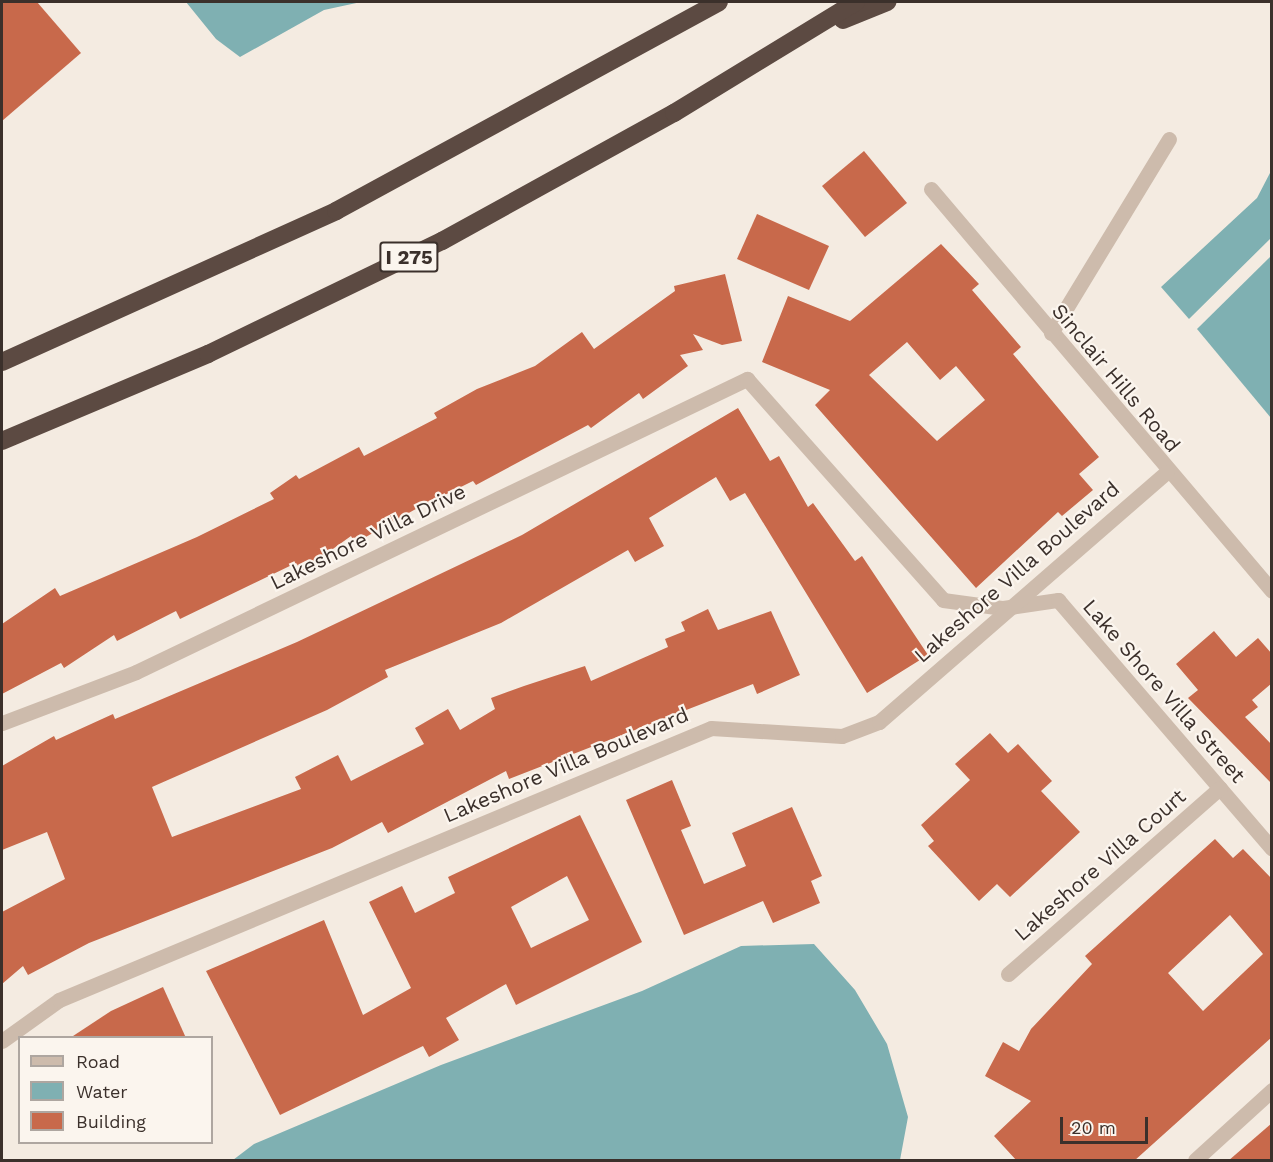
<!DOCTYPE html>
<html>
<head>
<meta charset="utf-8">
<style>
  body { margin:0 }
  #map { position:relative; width:1273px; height:1162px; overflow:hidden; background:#f4ebe1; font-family:"Work Sans",sans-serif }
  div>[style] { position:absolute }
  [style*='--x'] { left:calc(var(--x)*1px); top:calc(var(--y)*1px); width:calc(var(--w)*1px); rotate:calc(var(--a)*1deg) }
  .water>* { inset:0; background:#7fb0b2 }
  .building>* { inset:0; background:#c8694b }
  .minor>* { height:15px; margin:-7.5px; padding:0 7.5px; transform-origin:7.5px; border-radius:7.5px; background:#cdbbac }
  .highway>* { height:18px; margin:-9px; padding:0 9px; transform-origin:9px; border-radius:9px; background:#5c4a42 }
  span { translate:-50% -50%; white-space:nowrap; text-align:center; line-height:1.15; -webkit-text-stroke:4.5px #fbf5ee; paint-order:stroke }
  .shield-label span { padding:2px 4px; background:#fbf5ee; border:2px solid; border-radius:4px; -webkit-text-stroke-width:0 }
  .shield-label { font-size:20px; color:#3b302b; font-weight:700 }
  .street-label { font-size:21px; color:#3b302b }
  .frame { position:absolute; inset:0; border:3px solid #3b302b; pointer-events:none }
  .legend { position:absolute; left:18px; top:1036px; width:195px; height:108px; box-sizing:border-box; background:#fbf5ee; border:2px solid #aea6a0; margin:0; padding:8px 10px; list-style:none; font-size:18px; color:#3b302b }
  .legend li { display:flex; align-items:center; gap:12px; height:30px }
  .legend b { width:30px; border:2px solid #aea6a0 }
  .scale { position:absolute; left:1060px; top:1117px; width:88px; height:27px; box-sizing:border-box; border:3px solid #3b302b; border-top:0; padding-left:8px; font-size:18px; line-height:21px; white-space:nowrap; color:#3b302b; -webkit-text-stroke:4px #fbf5ee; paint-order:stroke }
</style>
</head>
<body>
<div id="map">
  <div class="water">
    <div style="clip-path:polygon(186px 2px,361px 2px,324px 10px,240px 57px,216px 39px)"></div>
    <div style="clip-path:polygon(1271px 171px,1271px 238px,1189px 319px,1161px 287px,1257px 198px)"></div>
    <div style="clip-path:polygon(1271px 256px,1271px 418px,1197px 329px)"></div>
    <div style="clip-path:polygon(814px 944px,855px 990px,887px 1044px,908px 1117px,900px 1160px,233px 1160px,254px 1144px,441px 1065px,642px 991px,741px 946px)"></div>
  </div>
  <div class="building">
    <div style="clip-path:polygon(2px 2px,37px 2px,81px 53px,2px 121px)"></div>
    <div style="clip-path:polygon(864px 151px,907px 203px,865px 237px,822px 186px)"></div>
    <div style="clip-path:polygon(757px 214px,829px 246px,809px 290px,737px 259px)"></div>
    <div style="clip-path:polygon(evenodd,941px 244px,979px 284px,972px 290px,1021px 347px,1013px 354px,1099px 457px,1079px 474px,1093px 490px,1062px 516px,1058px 512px,976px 588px,815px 405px,830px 390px,762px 362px,788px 296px,850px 321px,941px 244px,907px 342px,940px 380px,956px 366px,985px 400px,937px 441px,869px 375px,907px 342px)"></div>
    <div style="clip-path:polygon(725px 274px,742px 341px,722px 345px,693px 334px,703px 350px,680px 355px,688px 366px,643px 399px,639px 393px,591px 428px,588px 425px,476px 485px,473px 481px,414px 510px,355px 543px,351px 536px,302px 571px,296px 563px,180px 619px,176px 611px,117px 641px,114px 635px,64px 668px,61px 663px,2px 694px,2px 624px,55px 588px,60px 596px,197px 537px,274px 499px,270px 493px,296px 475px,299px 479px,359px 447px,364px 456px,437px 418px,434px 413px,477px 389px,535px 366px,582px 332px,594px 349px,675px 291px,674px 286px)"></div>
    <div style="clip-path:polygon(738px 408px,770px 461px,779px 456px,808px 507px,813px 503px,855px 561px,862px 556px,928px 655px,867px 693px,745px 493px,730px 501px,716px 477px,649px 518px,664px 546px,635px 562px,628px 550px,501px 623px,385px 670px,388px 677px,327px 710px,152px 787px,172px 837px,301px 789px,295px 777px,338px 755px,351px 781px,424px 744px,415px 728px,448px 709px,460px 730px,495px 709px,491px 698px,524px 686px,585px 666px,591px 681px,668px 647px,665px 639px,685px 631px,681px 622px,708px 609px,718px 630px,771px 611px,800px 675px,757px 694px,753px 684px,509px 779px,506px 771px,388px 833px,382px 822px,332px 848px,89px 943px,28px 975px,23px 966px,2px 984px,2px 912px,65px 879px,47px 832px,2px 850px,2px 766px,54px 736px,56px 740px,113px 714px,115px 719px,297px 642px,522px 535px)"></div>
    <div style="clip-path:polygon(1214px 631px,1236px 657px,1258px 638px,1272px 654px,1272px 683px,1252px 700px,1258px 707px,1245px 717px,1272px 745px,1272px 784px,1188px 698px,1198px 690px,1176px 664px)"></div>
    <div style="clip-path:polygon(990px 733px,1008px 753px,1018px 744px,1052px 781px,1041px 791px,1080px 832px,1010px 897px,997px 884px,979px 901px,928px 846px,934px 841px,921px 825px,970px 780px,955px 764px)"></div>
    <div style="clip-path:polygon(672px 780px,691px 826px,681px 830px,704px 884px,746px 866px,732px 833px,792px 807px,822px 876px,811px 881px,820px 903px,773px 923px,763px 901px,684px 935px,626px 800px)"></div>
    <div style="clip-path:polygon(evenodd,580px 815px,642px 942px,516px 1005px,506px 984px,446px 1018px,459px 1040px,429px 1057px,423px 1046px,280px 1115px,206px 971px,324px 920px,363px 1015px,411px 988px,369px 902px,402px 886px,415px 913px,455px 893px,448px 877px,580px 815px,567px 876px,589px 920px,531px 948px,511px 907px,567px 876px)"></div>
    <div style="clip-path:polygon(evenodd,1215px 839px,1233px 858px,1243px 849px,1272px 879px,1272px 1037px,1134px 1161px,1017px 1161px,994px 1136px,1031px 1101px,985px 1076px,1003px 1042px,1019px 1051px,1031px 1029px,1092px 964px,1085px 956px,1215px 839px,1230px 915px,1263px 954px,1203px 1011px,1168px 973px,1230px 915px)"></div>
    <div style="clip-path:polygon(163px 987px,186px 1038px,70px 1038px,111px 1011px)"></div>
    <div style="clip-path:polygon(1272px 1123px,1272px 1161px,1228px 1161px)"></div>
  </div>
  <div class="minor">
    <div style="--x:931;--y:189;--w:527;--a:49.69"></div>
    <div style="--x:1051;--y:333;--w:227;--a:-58.7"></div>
    <div style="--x:2;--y:723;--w:143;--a:-20.8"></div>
    <div style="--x:136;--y:672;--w:678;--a:-25.62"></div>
    <div style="--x:747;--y:379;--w:295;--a:48.4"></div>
    <div style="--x:943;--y:600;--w:61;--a:7.6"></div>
    <div style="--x:1003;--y:608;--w:56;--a:-8.3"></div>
    <div style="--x:1058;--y:600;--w:328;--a:49.3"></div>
    <div style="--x:1008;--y:974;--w:282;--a:-41.3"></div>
    <div style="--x:2;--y:1041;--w:70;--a:-35.7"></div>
    <div style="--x:59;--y:1000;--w:706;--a:-22.64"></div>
    <div style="--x:711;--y:728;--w:131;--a:3.5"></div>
    <div style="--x:842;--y:736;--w:40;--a:-21"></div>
    <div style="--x:879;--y:722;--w:381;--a:-41"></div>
    <div style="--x:1195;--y:1160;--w:104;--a:-42.3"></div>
  </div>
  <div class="highway">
    <div style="--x:843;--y:20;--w:48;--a:-22.2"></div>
    <div style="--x:2;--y:362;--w:367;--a:-24.3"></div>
    <div style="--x:336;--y:211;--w:436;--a:-28.6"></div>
    <div style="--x:2;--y:441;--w:224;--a:-22.9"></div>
    <div style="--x:208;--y:354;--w:260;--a:-25.8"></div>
    <div style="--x:442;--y:241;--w:265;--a:-28.9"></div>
    <div style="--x:674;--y:113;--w:213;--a:-31.4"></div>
  </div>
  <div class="shield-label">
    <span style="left:409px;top:257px">I 275</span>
  </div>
  <div class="street-label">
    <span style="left:1116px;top:378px;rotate:50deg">Sinclair Hills Road</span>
    <span style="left:368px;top:537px;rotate:-26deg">Lakeshore Villa Drive</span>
    <span style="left:1017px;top:572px;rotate:-41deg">Lakeshore Villa Boulevard</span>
    <span style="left:1164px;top:691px;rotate:49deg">Lake Shore Villa Street</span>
    <span style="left:566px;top:765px;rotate:-23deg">Lakeshore Villa Boulevard</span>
    <span style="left:1100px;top:865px;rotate:-41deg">Lakeshore Villa Court</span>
  </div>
  <div class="frame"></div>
  <ul class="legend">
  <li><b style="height:8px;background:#cdbbac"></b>Road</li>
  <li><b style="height:16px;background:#7fb0b2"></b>Water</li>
  <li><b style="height:16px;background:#c8694b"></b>Building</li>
  </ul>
  <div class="scale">20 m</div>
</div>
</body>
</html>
